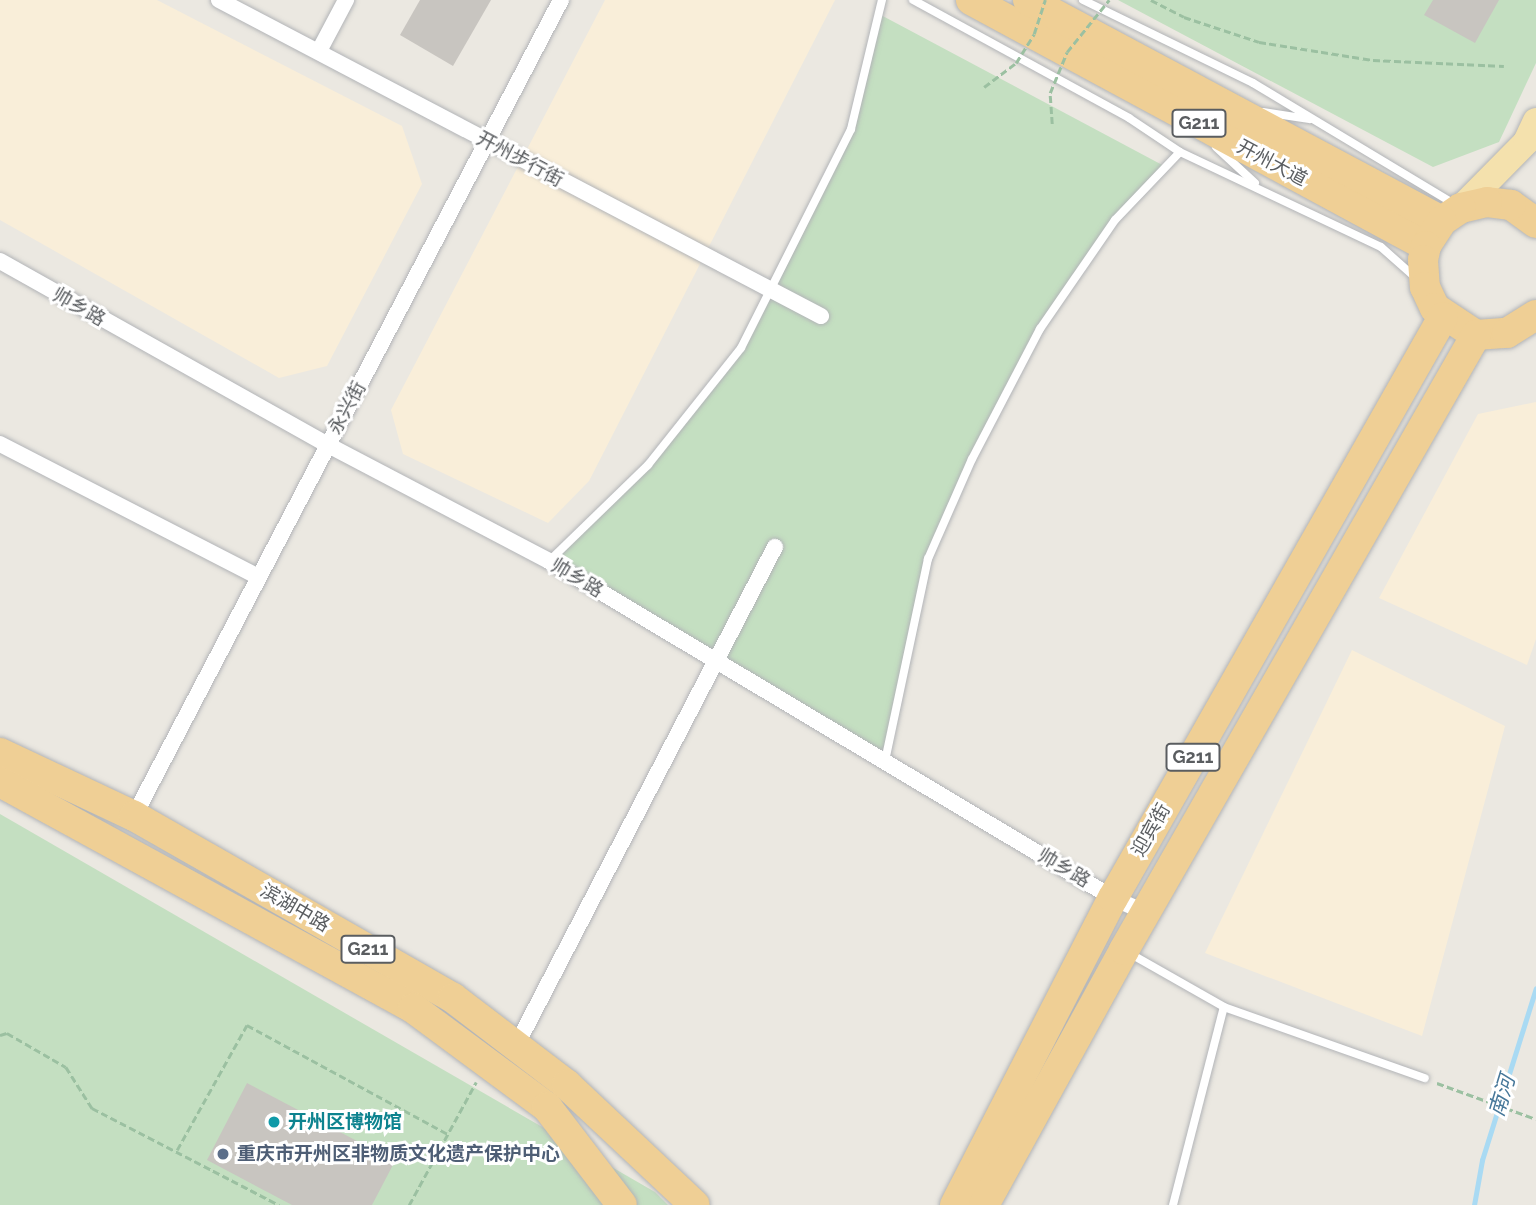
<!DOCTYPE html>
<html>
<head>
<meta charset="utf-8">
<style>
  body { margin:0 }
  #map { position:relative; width:1536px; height:1205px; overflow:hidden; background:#ebe8e1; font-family:Raleway,"Noto Sans SC",sans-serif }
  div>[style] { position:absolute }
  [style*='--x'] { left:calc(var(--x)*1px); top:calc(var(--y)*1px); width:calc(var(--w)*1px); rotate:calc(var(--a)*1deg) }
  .commercial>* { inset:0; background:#f9eed9 }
  .green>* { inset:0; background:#c4dfc1 }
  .stream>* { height:5px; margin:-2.5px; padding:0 2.5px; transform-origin:2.5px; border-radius:2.5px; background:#a9daf3 }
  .building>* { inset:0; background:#c8c5c0 }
  .path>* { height:2.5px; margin-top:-1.25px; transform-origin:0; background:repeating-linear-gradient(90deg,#9bc0a1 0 7px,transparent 0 10.5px) }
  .roads { filter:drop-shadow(0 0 2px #b2b4b7) drop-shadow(0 0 2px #b2b4b7) }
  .lane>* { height:8px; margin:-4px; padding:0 4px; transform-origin:4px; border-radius:4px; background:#fff }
  .street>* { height:16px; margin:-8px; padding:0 8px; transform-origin:8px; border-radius:8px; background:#fff }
  .primary>* { height:26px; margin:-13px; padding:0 13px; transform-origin:13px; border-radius:13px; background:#f4e1ad }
  .highway>* { height:30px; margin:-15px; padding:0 15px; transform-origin:15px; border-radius:15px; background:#efcf95 }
  .path-bridge>* { height:2.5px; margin-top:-1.25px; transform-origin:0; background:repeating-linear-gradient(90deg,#9bc0a1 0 7px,transparent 0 10.5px) }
  .dots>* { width:19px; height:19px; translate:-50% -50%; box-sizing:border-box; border:4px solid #fff; border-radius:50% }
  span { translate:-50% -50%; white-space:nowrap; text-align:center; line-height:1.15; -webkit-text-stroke:6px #fff; paint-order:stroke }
  .shield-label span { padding:2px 5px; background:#fff; border:2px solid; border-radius:5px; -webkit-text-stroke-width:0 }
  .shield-label { font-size:18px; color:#5a5d60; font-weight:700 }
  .street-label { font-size:19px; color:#5a5d60 }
  .culture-label { font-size:19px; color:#0d838f; font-weight:700 }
  .left { translate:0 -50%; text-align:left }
  .service-label { font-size:19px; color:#4e5e75; font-weight:700 }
  .water-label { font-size:21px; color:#47789a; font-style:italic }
</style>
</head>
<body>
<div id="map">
  <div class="commercial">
    <div style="clip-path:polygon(0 0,157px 0,402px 126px,422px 184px,327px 366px,279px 378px,0 220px)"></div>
    <div style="clip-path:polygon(605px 0,835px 0,589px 481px,548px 523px,403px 454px,391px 410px)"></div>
    <div style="clip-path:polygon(1536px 402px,1536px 639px,1527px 665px,1379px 598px,1478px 414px)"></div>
    <div style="clip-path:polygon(1352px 650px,1505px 726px,1422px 1036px,1205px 953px)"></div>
  </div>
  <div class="green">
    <div style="clip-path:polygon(1118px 0,1536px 0,1536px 63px,1499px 142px,1433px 167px)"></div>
    <div style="clip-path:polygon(879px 14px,1166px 167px,1115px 220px,1040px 329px,972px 459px,928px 559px,885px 761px,549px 561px,648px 464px,741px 348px,851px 129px)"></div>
    <div style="clip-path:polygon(0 814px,655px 1192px,668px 1205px,0 1205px)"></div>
  </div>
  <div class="stream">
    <div style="--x:1474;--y:1205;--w:46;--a:-79.9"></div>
    <div style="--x:1482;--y:1160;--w:180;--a:-72.6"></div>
  </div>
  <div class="building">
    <div style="clip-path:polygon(420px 0,491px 0,453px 66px,400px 35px)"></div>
    <div style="clip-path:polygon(1433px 0,1499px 0,1475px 43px,1424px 15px)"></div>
    <div style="clip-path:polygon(247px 1083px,395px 1161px,372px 1205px,292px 1205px,207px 1160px)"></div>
  </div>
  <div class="path">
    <div style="--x:1151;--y:0;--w:37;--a:27"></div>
    <div style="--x:1184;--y:17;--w:79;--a:18.4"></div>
    <div style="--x:1259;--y:42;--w:115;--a:9"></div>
    <div style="--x:1373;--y:60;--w:131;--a:2.6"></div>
    <div style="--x:0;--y:1035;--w:7;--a:-16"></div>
    <div style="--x:7;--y:1033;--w:68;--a:30"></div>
    <div style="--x:66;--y:1067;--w:49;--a:57.6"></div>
    <div style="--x:92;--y:1108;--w:211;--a:27.4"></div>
    <div style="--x:1437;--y:1083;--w:105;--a:20"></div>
    <div style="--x:177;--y:1150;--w:143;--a:-60.8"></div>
    <div style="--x:247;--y:1025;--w:229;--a:28.5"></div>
    <div style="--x:409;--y:1205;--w:140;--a:-61.4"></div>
  </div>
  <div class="roads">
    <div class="lane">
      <div style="--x:913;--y:0;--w:246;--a:28.6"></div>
      <div style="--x:1129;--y:118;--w:61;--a:33.7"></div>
      <div style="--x:1180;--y:152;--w:222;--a:25.3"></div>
      <div style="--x:1381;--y:247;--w:48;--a:41.6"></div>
      <div style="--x:1083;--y:0;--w:189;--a:26"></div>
      <div style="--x:1253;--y:83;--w:237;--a:31"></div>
      <div style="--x:1263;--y:112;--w:47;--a:8.7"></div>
      <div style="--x:1216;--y:147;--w:53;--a:42.7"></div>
      <div style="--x:549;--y:561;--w:138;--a:-44.1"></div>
      <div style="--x:648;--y:465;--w:149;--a:-51.5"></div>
      <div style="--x:741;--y:348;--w:245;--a:-63.3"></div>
      <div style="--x:851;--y:129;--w:133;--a:-76.5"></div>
      <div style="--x:885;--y:761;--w:207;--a:-78"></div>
      <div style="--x:928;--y:559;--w:109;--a:-66.3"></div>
      <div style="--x:972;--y:459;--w:147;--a:-62.4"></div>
      <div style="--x:1040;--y:329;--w:132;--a:-55.5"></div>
      <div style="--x:1115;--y:220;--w:94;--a:-46.3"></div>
      <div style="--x:1129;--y:953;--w:109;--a:29.6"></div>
      <div style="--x:1224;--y:1007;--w:213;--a:19.5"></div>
      <div style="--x:1173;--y:1205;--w:204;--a:-75.6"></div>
    </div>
    <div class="street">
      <div style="--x:219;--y:0;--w:680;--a:27.7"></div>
      <div style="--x:319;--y:51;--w:58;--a:-62.1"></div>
      <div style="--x:0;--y:261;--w:376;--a:29.3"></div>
      <div style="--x:328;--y:445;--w:250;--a:27.7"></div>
      <div style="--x:549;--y:561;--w:657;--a:30.86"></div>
      <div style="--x:1113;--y:898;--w:35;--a:24"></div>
      <div style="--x:0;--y:444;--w:291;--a:27.2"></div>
      <div style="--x:134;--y:816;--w:921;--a:-62.38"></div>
      <div style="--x:517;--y:1044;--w:560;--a:-62.57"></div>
    </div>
    <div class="primary">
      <div style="--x:1461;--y:208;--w:93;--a:-45.4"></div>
      <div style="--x:1526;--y:142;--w:23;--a:-65"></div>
    </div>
    <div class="highway">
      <div style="--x:971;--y:0;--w:517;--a:28.4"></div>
      <div style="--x:1028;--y:0;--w:469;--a:28.1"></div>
      <div style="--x:1536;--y:223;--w:31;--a:-144"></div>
      <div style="--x:1511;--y:205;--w:24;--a:-173"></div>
      <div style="--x:1487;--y:202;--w:27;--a:167"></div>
      <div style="--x:1461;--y:208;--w:23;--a:146"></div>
      <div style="--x:1442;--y:221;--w:30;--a:123"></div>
      <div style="--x:1426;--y:246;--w:14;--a:102"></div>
      <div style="--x:1423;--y:260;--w:27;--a:86"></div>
      <div style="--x:1425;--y:287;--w:23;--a:65"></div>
      <div style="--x:1435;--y:308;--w:49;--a:33.4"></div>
      <div style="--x:1476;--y:335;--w:31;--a:-4"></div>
      <div style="--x:1507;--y:333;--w:34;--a:-32"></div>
      <div style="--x:0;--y:753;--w:148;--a:25.2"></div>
      <div style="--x:134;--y:816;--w:367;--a:29.7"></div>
      <div style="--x:453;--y:998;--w:143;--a:37.3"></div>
      <div style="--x:567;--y:1085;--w:175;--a:43.2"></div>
      <div style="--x:0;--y:782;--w:471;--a:28.7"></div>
      <div style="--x:413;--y:1008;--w:167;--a:36.5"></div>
      <div style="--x:547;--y:1107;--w:123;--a:52.6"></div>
      <div style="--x:955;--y:1205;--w:345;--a:-62.8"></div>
      <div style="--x:1113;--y:898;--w:668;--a:-60.4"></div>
      <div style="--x:984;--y:1205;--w:291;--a:-61.2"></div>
      <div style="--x:1124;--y:950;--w:709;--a:-60.22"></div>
    </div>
  </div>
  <div class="path-bridge">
    <div style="--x:984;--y:87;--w:40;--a:-37"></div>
    <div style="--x:1016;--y:63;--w:34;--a:-58"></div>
    <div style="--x:1034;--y:34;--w:36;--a:-72"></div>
    <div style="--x:1052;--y:124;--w:31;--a:-94"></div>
    <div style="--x:1050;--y:93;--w:44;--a:-67.5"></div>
    <div style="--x:1067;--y:52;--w:67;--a:-51.1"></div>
  </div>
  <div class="dots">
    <div style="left:274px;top:1122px;background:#0f9aa8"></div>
    <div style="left:223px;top:1154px;background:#5c6f8a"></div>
  </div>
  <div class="shield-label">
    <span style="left:1199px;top:123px">G211</span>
    <span style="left:1193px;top:757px">G211</span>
    <span style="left:368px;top:949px">G211</span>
  </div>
  <div class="street-label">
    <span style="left:520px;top:159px;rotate:28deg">开州步行街</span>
    <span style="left:1272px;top:163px;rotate:28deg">开州大道</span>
    <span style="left:79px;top:307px;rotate:30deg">帅乡路</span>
    <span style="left:347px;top:408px;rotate:-62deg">永兴街</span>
    <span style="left:577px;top:578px;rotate:31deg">帅乡路</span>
    <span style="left:1151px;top:830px;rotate:-60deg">迎宾街</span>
    <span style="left:1064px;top:868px;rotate:31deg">帅乡路</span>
    <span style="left:295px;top:908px;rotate:30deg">滨湖中路</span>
  </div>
  <div class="culture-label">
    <span class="left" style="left:288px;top:1122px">开州区博物馆</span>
  </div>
  <div class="service-label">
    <span class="left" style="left:237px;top:1154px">重庆市开州区非物质文化遗产保护中心</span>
  </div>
  <div class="water-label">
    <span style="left:1502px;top:1096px;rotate:-73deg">南河</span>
  </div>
</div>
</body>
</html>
